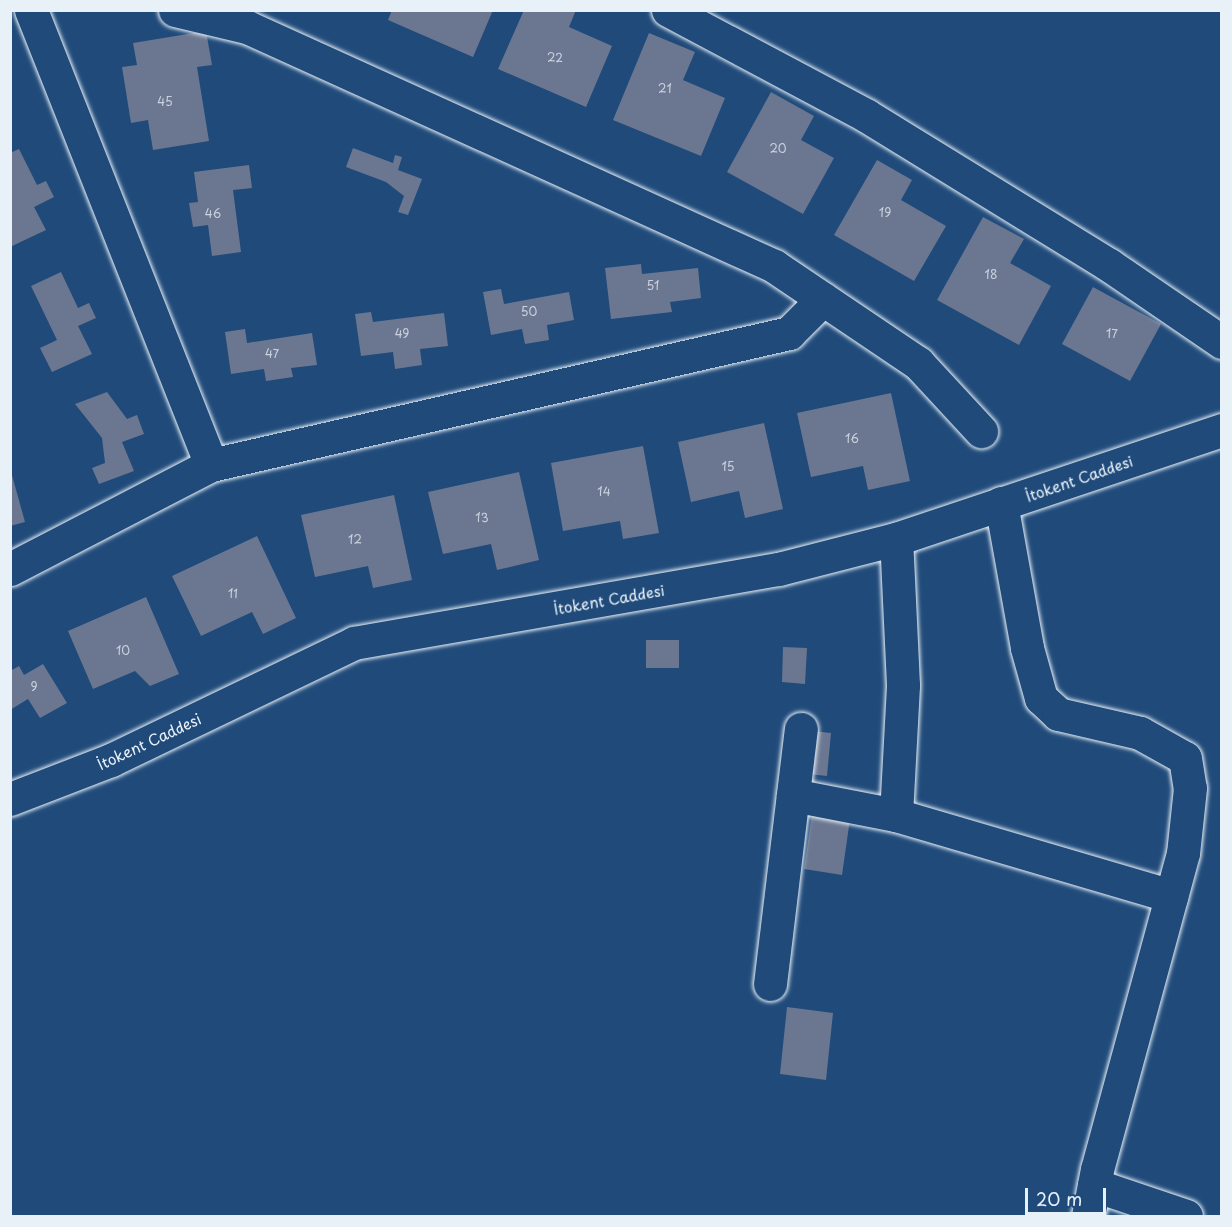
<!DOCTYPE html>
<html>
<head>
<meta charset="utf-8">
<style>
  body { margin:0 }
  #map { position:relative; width:1232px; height:1227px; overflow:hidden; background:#1f4a7a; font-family:"Playpen Sans",sans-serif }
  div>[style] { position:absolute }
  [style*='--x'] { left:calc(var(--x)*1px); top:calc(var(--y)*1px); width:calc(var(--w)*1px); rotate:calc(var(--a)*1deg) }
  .building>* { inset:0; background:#6b7791 }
  .roads { filter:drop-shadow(0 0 2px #e8f1f8) drop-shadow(0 0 2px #e8f1f8) }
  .minor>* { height:33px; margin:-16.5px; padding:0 16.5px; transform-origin:16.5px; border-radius:16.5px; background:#1f4a7a }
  span { translate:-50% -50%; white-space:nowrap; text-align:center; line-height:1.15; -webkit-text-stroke:5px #1f4a7a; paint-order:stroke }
  .number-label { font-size:12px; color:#c9d2de }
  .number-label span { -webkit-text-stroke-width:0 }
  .street-label { font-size:15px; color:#e8f1f8 }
  .frame { position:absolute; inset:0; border:12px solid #e8f1f8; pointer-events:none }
  .scale { position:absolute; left:1025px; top:1188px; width:81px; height:27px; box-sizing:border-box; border:3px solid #e8f1f8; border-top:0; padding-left:8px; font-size:18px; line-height:21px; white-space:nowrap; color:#e8f1f8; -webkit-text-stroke:4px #1f4a7a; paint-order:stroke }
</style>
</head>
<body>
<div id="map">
  <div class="building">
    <div style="clip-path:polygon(392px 10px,493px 10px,473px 57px,388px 20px)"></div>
    <div style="clip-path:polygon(524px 10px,576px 10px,569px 27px,612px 46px,586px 107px,498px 69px)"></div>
    <div style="clip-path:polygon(206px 31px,212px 65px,197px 67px,209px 141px,153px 150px,148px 120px,131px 123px,122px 67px,137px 65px,133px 43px)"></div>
    <div style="clip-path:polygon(649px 33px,695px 52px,683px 80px,725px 98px,701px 156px,613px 120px)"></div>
    <div style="clip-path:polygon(771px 92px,814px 116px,801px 140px,834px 158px,803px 214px,727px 172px)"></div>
    <div style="clip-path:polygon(353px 148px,393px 163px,395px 155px,402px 157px,398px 170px,422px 179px,408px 215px,398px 212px,404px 196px,386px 182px,346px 167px)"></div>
    <div style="clip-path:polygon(19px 149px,37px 185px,46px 181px,54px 197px,34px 207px,46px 230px,10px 247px,10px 153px)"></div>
    <div style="clip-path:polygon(877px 160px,912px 180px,901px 200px,946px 226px,914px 281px,834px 235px)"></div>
    <div style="clip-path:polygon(249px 165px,252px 188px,233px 190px,241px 252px,212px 256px,208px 225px,193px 227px,189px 203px,198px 202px,194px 172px)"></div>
    <div style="clip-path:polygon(983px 217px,1024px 239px,1010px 263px,1051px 286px,1019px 345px,937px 300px)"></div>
    <div style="clip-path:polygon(641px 264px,642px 274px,698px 268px,701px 298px,670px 302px,672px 312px,611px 319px,605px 268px)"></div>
    <div style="clip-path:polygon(61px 272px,78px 308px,89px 303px,96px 318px,78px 326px,92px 354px,52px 372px,40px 348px,57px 340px,31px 286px)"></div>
    <div style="clip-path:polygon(1093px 287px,1161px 324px,1130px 381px,1062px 344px)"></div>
    <div style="clip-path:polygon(501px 289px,504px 304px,569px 292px,574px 320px,547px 325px,549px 340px,525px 344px,522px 329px,491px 335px,483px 292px)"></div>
    <div style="clip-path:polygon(371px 312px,373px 322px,444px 313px,448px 346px,420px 349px,422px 365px,395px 369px,393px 352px,361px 356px,355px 314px)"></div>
    <div style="clip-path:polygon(245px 329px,247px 343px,312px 333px,317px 365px,291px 368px,293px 377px,266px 381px,264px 369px,231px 374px,225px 332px)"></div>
    <div style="clip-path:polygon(107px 392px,127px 419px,137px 415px,144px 434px,122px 442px,134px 471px,99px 484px,92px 468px,105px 463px,102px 438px,75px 404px)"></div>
    <div style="clip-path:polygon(891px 393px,910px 481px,868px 490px,863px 466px,811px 477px,797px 413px)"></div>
    <div style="clip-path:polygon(764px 423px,783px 509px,745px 518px,739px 491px,691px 502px,678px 442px)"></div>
    <div style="clip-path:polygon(643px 446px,659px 533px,623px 539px,620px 521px,563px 531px,551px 463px)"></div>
    <div style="clip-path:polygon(10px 468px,25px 522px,10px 526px)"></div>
    <div style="clip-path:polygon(519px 472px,539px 560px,497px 570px,491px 544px,443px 554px,428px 492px)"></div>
    <div style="clip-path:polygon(394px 495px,412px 580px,373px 588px,368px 566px,315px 577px,301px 515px)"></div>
    <div style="clip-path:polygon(257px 536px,296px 618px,263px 634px,252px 612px,201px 636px,172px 576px)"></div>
    <div style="clip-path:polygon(146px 597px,179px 674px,150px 686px,135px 671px,93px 689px,68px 631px)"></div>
    <div style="clip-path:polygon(646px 640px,679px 640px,679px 668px,646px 668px)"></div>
    <div style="clip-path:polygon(783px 647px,807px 648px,805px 684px,782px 682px)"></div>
    <div style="clip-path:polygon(43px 664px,67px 703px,40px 718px,28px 699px,10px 710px,10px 671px,19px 666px,24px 675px)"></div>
    <div style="clip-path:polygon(812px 731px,831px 733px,827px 776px,808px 774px)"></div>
    <div style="clip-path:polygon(812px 814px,850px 819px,842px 875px,804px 869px)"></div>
    <div style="clip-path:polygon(787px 1007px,833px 1013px,826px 1080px,780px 1074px)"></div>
  </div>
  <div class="roads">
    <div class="minor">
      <div style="--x:31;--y:10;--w:489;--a:68.4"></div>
      <div style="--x:175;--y:10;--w:74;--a:13.3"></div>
      <div style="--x:247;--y:27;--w:579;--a:24.39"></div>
      <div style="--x:774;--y:266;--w:174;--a:34"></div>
      <div style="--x:918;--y:363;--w:93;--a:47.2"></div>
      <div style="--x:668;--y:10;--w:225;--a:28"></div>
      <div style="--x:867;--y:116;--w:284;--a:31.6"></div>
      <div style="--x:1109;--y:265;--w:137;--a:34.3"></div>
      <div style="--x:1001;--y:503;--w:147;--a:79.8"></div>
      <div style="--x:1027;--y:648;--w:52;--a:74.4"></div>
      <div style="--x:1041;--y:698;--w:23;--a:43"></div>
      <div style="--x:1058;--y:714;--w:84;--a:13"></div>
      <div style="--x:1140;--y:733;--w:51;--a:29.1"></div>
      <div style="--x:1185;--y:758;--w:30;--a:81"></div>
      <div style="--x:1190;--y:788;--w:65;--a:96.1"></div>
      <div style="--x:1183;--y:853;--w:327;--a:105.2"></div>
      <div style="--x:1097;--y:1169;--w:48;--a:100.8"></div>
      <div style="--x:10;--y:569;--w:226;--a:-27.4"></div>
      <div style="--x:211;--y:465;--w:593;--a:-12.86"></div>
      <div style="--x:789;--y:333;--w:48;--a:-45"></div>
      <div style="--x:793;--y:795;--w:105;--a:11"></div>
      <div style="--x:896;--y:815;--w:287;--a:16.4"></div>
      <div style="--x:10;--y:799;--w:108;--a:-21.1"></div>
      <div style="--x:111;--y:760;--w:270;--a:-25.7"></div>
      <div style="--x:354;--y:643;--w:431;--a:-9.9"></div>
      <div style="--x:779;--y:569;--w:121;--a:-14.4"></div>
      <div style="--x:896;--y:539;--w:344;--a:-18.5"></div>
      <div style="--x:896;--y:815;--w:130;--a:-86.9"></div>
      <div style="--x:903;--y:685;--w:146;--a:-92.7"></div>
      <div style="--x:770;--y:984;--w:257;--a:-83.1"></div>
      <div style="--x:1094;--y:1185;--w:97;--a:18.6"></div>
    </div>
  </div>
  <div class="number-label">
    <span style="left:555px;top:58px">22</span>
    <span style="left:665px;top:89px">21</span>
    <span style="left:165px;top:102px">45</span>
    <span style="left:778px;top:149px">20</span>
    <span style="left:885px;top:213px">19</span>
    <span style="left:213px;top:214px">46</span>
    <span style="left:991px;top:275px">18</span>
    <span style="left:653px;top:286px">51</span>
    <span style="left:529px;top:312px">50</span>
    <span style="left:402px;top:334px">49</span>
    <span style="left:1112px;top:334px">17</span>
    <span style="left:272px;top:354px">47</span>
    <span style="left:852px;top:439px">16</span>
    <span style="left:728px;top:467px">15</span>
    <span style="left:604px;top:492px">14</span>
    <span style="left:482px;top:518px">13</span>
    <span style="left:355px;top:540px">12</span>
    <span style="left:233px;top:594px">11</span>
    <span style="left:123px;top:651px">10</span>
    <span style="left:34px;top:687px">9</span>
  </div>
  <div class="street-label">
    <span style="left:1079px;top:478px;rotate:-19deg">İtokent Caddesi</span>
    <span style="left:609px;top:599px;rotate:-10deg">İtokent Caddesi</span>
    <span style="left:149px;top:741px;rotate:-25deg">İtokent Caddesi</span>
  </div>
  <div class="frame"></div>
  <div class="scale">20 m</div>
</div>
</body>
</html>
